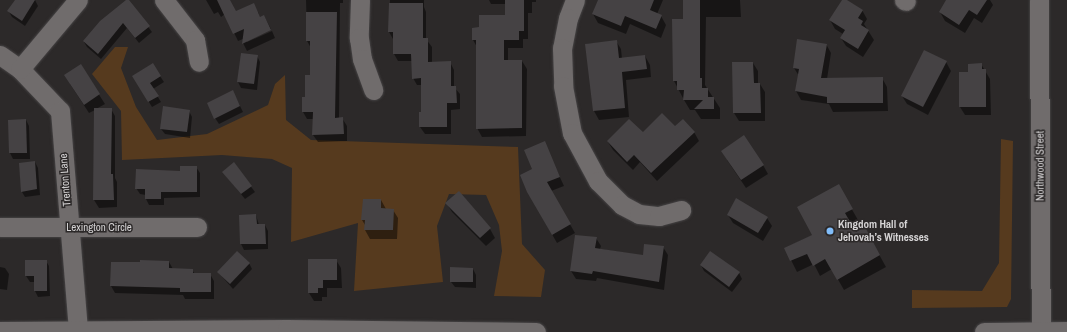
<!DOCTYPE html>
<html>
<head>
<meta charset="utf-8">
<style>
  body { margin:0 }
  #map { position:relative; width:1067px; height:332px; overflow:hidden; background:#2c2929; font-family:"Archivo Narrow",sans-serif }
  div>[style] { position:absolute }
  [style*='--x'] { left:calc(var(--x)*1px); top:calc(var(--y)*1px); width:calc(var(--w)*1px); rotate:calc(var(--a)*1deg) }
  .green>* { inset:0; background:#563a1e }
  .shadow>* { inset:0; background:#0007 }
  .building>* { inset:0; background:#454244 }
  .roads { filter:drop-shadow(0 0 1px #464445) drop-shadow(0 0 1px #464445) }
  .minor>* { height:19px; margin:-9.5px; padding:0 9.5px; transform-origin:9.5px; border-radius:9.5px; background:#706c6c }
  .dots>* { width:11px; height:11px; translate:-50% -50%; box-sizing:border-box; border:2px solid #2c2929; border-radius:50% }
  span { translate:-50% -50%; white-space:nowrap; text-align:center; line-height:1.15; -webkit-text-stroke:3px #2c2929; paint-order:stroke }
  .street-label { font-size:11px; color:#d6d4d5 }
  .poi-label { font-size:11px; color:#d6d4d5; font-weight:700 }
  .left { translate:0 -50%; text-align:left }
</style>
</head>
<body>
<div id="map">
  <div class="green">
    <div style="clip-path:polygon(115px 47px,128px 47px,121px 68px,136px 107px,157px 140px,207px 134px,268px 105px,275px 84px,285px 75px,286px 120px,311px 140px,518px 147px,522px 244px,545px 270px,541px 297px,494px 296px,502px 251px,499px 225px,486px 195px,449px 194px,437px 226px,443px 282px,354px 291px,358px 223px,291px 242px,292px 168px,272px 159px,222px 155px,122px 160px,121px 111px,92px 74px)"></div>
    <div style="clip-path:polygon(1001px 139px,1013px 141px,1011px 299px,1007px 307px,912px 308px,912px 290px,982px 291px,999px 263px)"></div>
  </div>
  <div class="shadow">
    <div style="clip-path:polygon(16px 0,35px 0,38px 6px,25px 26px,12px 17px,9px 12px)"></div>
    <div style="clip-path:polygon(128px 0,152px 32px,139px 43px,127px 28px,101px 59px,87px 47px,84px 42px)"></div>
    <div style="clip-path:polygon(206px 0,228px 0,236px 13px,258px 12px,260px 18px,264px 16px,271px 29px,247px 40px,247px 42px,272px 31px,275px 38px,247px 51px,243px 43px,243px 39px,238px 41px,225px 14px,221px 17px,218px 12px,214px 14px)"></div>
    <div style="clip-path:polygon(306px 0,343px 0,343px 3px,340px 3px,339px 118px,342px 118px,347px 126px,347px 141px,318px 142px,313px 135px,314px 119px,307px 119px,303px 112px,311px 76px,311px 48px,307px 41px)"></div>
    <div style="clip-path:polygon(390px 0,424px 0,424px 7px,426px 12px,426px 39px,432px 47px,432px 63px,450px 62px,454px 70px,454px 87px,460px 94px,460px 109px,451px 110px,451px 134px,425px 134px,420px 127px,422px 113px,422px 85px,417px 85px,413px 78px,412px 61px,398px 61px,394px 54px,393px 39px,389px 32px)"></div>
    <div style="clip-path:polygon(489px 0,536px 0,536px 2px,532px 2px,532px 13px,528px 13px,528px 39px,523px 39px,523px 48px,508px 48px,508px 61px,522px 61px,527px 69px,526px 136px,482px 137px,477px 128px,477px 47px,473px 40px,473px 28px,480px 28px,506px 16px,506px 4px,491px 4px)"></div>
    <div style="clip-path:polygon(599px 0,663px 0,657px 14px,661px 16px,666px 25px,661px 38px,630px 24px,626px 34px,598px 23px,593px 14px)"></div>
    <div style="clip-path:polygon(684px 0,740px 0,741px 17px,706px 17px,705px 85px,720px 108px,720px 119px,701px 119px,695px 110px,690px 110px,684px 100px,674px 81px,684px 20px)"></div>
    <div style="clip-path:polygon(843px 0,862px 10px,867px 19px,864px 24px,874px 40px,863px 57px,846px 46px,841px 38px,843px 34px,835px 29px,830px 20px)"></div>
    <div style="clip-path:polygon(947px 0,990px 0,993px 5px,982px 23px,974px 18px,965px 33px,945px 21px,940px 12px)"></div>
    <div style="clip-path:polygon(616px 41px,621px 49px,622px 59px,645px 56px,650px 65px,651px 77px,626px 80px,629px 117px,599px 120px,594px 111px,586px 44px)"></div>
    <div style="clip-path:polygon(826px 44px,831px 53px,827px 79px,882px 78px,887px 87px,888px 111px,833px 112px,829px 104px,801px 100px,796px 91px,799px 76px,794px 68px)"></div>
    <div style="clip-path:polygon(257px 56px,260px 62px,257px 90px,241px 88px,238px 82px)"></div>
    <div style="clip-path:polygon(946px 62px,951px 71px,928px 115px,907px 104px,902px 96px)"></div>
    <div style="clip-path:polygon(753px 63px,758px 71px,758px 84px,760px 84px,765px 92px,765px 121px,739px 121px,734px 113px)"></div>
    <div style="clip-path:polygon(152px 64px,164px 82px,153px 89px,161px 102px,152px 107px,133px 76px)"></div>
    <div style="clip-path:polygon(981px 64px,990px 79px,991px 115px,965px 115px,960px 107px,969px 73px)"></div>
    <div style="clip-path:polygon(80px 65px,105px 104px,96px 109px,111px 109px,115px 116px,115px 178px,117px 182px,117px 207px,99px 208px,94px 200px,95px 110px,89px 113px,70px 84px)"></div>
    <div style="clip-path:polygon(236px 98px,243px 112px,219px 124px,215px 118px)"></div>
    <div style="clip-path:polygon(189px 111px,192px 117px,190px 138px,165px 134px,161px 129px)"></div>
    <div style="clip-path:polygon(26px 120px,29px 126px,30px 159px,13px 159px,10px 153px)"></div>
    <div style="clip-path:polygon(675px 128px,694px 132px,699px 141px,657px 181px,640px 162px,633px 170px,613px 150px,608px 142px)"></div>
    <div style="clip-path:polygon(544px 143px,564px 186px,551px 191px,575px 233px,557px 243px,528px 192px,533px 170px)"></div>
    <div style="clip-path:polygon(727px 160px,763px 165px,768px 174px,746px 188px)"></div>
    <div style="clip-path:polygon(35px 162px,38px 168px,40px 195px,25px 197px,22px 192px)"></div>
    <div style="clip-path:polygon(234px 164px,255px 192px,245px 199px,223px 172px)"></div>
    <div style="clip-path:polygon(196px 167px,200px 173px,200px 197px,164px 198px,164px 205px,149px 205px,146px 199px,146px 195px,140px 194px,136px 188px)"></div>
    <div style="clip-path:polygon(838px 185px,858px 220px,851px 224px,856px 234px,865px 229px,886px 267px,844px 290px,832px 269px,820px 276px,814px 264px,797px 272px,785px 248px,813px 235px)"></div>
    <div style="clip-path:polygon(381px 200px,386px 209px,393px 210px,398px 218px,397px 239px,370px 239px,365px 230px,365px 225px,362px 220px)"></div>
    <div style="clip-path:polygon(447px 204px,490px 229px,495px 238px,486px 246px,452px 212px)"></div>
    <div style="clip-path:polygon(256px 215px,259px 225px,265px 225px,268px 231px,268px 249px,244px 250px,241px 244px)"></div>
    <div style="clip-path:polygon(728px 215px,767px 218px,772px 226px,763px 241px,733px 223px)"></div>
    <div style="clip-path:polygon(596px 238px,601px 246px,600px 249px,644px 256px,663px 247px,668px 255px,664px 290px,597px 278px,596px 281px,576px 279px,571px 271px)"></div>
    <div style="clip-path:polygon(336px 260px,341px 268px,342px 288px,327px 288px,327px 297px,322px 297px,322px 301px,314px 301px,309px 293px)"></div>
    <div style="clip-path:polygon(46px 261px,49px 266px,50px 296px,38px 297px,35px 291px,35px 282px,30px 282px,26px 276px)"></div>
    <div style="clip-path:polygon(169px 262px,173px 269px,192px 270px,195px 274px,210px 274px,214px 281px,214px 299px,185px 299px,183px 295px,115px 293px,111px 286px,112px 263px)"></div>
    <div style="clip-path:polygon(249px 263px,252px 269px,233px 289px,218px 272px)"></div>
    <div style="clip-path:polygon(701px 265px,739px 273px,742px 279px,732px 292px,704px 271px)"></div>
    <div style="clip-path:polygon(0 267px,5px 268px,9px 274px,7px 290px,0 289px)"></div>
    <div style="clip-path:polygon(473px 269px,476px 275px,476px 288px,455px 287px,451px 282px)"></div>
  </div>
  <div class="building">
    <div style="clip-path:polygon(15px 0,35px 0,22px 21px,7px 11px)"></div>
    <div style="clip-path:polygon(126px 0,129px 0,150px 26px,135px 38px,123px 23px,98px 54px,83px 41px,100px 21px)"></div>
    <div style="clip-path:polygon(217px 0,230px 0,236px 11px,254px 3px,260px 17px,264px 15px,271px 30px,242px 44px,244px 29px,233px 34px)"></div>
    <div style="clip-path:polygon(505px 0,524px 0,524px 31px,519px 31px,519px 40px,504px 40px,504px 60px,522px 60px,522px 128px,476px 129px,476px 40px,472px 40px,472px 28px,479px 27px,479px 15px,505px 15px)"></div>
    <div style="clip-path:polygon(598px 0,654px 0,650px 10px,662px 15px,656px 29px,625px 16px,621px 26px,592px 14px)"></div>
    <div style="clip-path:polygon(683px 0,700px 0,700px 78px,702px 78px,702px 88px,708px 88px,708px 97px,714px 97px,714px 109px,694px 109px,703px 100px,683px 100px,684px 90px,677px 90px,677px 81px,673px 81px,672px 19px,683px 19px)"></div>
    <div style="clip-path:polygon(842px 0,847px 0,863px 10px,858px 18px,863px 21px,861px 25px,869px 30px,858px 49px,840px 38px,845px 30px,829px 20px)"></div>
    <div style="clip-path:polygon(946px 0,987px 0,977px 15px,969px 10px,959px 25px,939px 12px)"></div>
    <div style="clip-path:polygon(389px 3px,423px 3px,423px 38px,428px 38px,428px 62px,451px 61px,451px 86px,456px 86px,457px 103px,447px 103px,447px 127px,419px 127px,419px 112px,421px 112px,421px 78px,412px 79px,411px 54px,393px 54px,393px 32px,388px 32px)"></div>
    <div style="clip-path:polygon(306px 12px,337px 12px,335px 118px,343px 117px,344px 134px,312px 135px,313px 112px,302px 112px,302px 97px,305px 97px,305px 75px,310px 75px,310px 41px,306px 41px)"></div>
    <div style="clip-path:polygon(797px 39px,827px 44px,821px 78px,883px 77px,883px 103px,827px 103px,827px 97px,795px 91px,799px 69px,793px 68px)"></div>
    <div style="clip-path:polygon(617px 40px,619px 58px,645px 55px,647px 69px,622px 72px,625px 108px,593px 111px,585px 44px)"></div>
    <div style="clip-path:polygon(924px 50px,947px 61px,923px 107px,901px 96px)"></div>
    <div style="clip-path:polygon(241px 53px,258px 55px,254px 84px,237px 82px)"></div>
    <div style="clip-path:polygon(732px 62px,753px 62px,754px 83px,760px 83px,761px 113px,733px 113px)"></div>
    <div style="clip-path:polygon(153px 63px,161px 76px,150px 83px,159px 96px,148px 102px,132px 76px)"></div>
    <div style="clip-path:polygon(982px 63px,982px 69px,986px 69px,986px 107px,959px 107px,959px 72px,968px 72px,968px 64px)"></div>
    <div style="clip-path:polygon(81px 64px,100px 94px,84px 105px,64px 75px)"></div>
    <div style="clip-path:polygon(233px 90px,240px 106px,214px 119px,207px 103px)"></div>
    <div style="clip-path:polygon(163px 106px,190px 110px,187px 132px,160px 129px)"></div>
    <div style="clip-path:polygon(94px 108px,112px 108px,111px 174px,113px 174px,114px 200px,93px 200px)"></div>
    <div style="clip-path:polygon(662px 113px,675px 126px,683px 119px,695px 132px,651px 173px,634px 155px,627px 162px,607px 141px,629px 119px,643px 132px)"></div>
    <div style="clip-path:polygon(26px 119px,27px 153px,9px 153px,8px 120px)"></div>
    <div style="clip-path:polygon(744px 135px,764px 165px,741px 180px,721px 151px)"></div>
    <div style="clip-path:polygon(545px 141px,560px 177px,547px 182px,571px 224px,552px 235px,527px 192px,520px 175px,532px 169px,524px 150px)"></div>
    <div style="clip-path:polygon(35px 161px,37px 189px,21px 192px,19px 163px)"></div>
    <div style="clip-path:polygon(234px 162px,252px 186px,241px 194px,222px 172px)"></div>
    <div style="clip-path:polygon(180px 166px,197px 166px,197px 192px,161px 192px,161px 199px,145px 199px,145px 189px,135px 189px,136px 169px,180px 171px)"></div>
    <div style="clip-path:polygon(839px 184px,853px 209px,845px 213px,856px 232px,865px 227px,880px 255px,837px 280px,825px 259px,813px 266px,807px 254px,790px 261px,784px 248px,812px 235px,797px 207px)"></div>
    <div style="clip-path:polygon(459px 191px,491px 228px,480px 238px,445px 203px)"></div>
    <div style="clip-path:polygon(736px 198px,768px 217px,758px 233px,727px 215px)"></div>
    <div style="clip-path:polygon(363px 199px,381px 199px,381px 208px,394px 209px,393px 230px,364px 230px,365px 220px,361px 220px)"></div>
    <div style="clip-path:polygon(256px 214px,257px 224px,265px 224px,266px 244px,240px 244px,239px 215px)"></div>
    <div style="clip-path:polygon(575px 235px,597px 237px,595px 248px,643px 255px,644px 244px,664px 246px,659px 282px,593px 271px,592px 274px,570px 271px)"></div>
    <div style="clip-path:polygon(237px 251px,250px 263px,230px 284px,217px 272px)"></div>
    <div style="clip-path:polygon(710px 251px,740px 272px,729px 287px,700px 265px)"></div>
    <div style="clip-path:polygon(308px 259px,337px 259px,337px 280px,323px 280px,323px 288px,318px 288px,318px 293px,308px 293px)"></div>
    <div style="clip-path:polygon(25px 260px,47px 260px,47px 291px,34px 291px,34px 276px,25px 276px)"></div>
    <div style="clip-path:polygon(140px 260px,169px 261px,169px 268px,193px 269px,193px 273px,211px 273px,211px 292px,180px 292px,180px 288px,110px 286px,111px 262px,140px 262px)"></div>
    <div style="clip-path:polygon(450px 267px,473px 268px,473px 282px,450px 282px)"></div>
  </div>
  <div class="roads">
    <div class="minor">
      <div style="--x:164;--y:0;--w:51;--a:52.2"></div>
      <div style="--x:195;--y:40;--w:22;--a:80"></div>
      <div style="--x:360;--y:0;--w:38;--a:92"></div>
      <div style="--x:359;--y:38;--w:21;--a:82"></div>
      <div style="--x:362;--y:59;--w:33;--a:70"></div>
      <div style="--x:575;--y:0;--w:19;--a:111"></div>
      <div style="--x:568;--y:18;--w:31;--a:101"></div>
      <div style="--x:562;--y:48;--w:38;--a:88"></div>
      <div style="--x:563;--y:86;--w:48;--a:79.2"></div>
      <div style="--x:572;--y:133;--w:55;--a:61.6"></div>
      <div style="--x:598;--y:181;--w:34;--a:45"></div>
      <div style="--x:622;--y:205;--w:19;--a:28"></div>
      <div style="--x:639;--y:214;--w:20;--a:6"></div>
      <div style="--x:659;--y:216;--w:23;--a:-15"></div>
      <div style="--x:904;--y:0;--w:2;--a:27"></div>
      <div style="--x:1039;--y:0;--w:332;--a:89.7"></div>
      <div style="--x:0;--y:55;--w:24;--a:35"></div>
      <div style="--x:20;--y:69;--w:58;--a:46.4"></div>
      <div style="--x:60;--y:111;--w:221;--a:85.3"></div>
      <div style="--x:20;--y:69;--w:90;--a:-50"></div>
      <div style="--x:0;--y:227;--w:197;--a:0"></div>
      <div style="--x:0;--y:331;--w:287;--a:-0.4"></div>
      <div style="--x:287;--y:329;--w:249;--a:0.7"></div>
      <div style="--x:984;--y:332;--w:83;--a:-0.7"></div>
    </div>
  </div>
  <div class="dots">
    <div style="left:830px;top:231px;background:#81bdfa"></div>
  </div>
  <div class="street-label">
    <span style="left:1040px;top:166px;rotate:-90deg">Northwood Street</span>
    <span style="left:65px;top:180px;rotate:-94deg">Trenton Lane</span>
    <span style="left:99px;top:227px">Lexington Circle</span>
  </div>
  <div class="poi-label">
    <span class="left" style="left:838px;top:231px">Kingdom Hall of<br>Jehovah’s Witnesses</span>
  </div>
</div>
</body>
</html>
